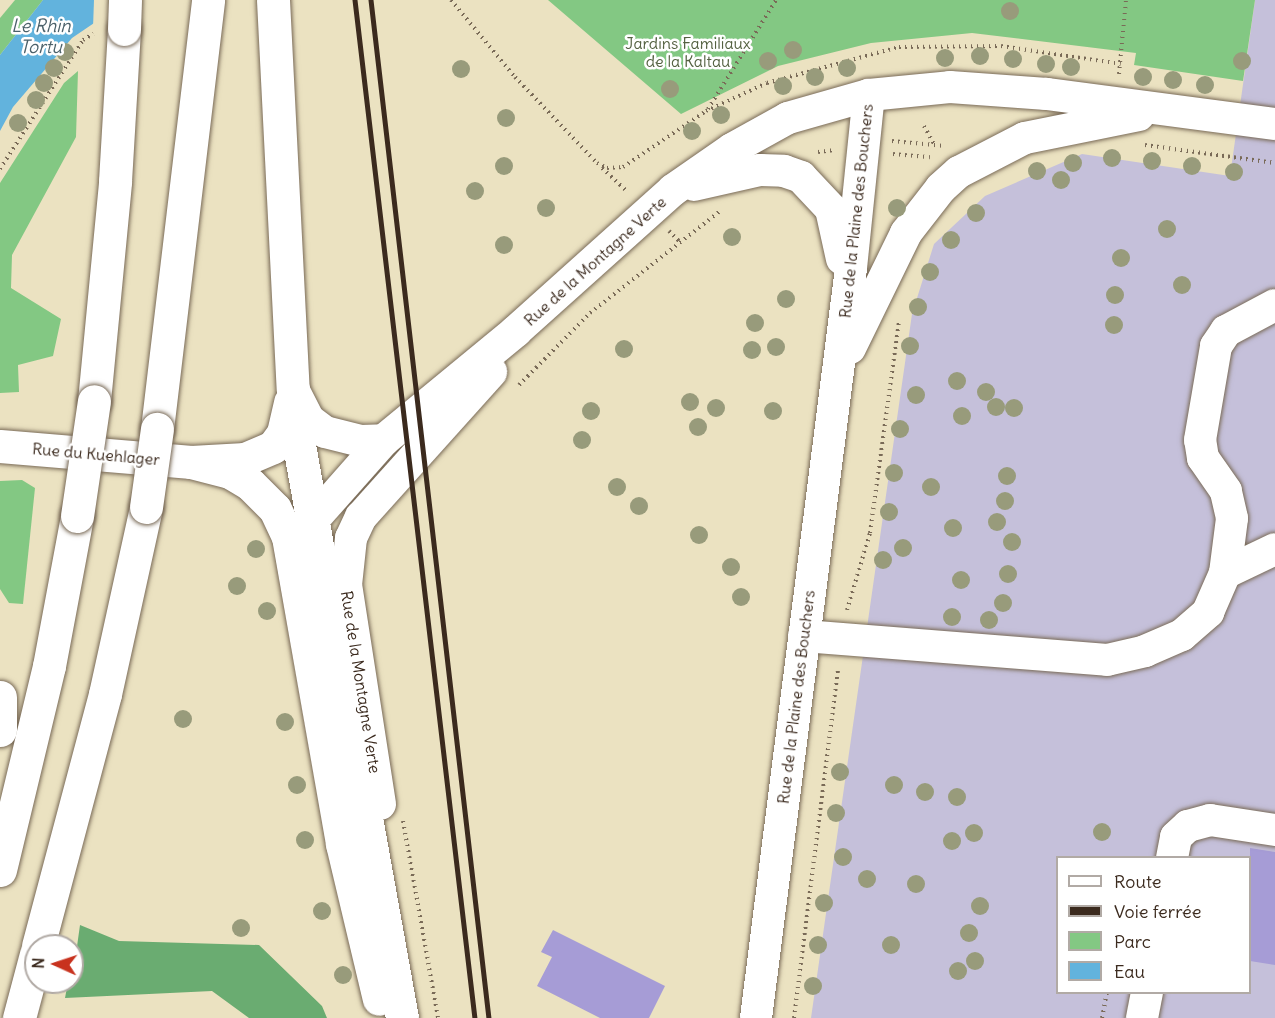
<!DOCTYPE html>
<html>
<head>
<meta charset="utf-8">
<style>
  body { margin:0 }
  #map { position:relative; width:1275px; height:1018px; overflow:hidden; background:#ebe2c1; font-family:Delius,sans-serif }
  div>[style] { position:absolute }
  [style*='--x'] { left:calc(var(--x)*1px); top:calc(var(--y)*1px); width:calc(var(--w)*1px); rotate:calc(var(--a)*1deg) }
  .industrial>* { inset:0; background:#c5c0da }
  .green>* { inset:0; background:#83c883 }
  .forest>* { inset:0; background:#6aac71 }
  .water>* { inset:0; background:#62b3dd }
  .pier>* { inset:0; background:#ebe2c1 }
  .building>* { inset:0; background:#a69cd6 }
  .path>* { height:4px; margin-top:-2px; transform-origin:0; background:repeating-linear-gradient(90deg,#796a57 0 1.5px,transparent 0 6px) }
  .roads { filter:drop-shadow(0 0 2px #796a57) drop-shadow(0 0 2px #796a57) }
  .minor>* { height:32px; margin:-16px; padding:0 16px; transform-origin:16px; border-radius:16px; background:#fff }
  .major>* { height:33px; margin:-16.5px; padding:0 16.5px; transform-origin:16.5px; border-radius:16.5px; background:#fff }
  .highway>* { height:33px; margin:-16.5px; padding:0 16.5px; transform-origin:16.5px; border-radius:16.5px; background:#fff }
  .rail>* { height:4.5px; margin:-2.25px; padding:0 2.25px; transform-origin:2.25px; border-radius:2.25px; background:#3b2a1e }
  .bridges { filter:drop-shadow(0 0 2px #796a57) drop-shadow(0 0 2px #796a57) }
  .highway-bridge>* { height:33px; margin:-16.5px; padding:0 16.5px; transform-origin:16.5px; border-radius:16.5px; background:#fff }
  .trees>* { width:18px; height:18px; margin:-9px; border-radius:50%; background:#989b7b }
  span { translate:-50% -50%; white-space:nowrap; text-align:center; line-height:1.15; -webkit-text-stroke:5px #fff; paint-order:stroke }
  .park-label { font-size:16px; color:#546141 }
  .street-label { font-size:16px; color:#3b2a1e }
  .water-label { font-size:18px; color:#4b616a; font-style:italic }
  .legend { position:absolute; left:1056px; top:856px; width:195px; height:138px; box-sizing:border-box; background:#fff; border:2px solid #b1aaa5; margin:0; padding:8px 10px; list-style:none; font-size:18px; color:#3b2a1e }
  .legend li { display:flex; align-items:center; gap:12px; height:30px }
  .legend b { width:30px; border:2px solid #b1aaa5 }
  .north { position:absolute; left:24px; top:934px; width:60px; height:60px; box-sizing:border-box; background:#fff; border:2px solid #b1aaa5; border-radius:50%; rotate:273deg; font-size:16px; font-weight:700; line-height:24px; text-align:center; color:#3b2a1e }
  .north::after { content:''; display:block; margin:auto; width:21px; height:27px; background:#c8321e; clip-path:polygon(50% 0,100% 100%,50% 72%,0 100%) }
</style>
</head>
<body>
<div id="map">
  <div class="industrial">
    <div style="clip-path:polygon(evenodd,1255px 0,1275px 0,1275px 1018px,811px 1018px,912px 314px,934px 244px,985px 196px,1082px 154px,1230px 176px,1255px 0,1058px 858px,1250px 858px,1250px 992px,1058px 992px,1058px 858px)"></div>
  </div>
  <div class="green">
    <div style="clip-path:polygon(15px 0,43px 0,0 55px,0 18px)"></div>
    <div style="clip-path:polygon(548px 0,1255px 0,1243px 81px,1134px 65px,1136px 53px,972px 33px,871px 43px,778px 66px,681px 114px)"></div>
    <div style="clip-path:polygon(78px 71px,76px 137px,12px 255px,11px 288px,61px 319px,53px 356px,18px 365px,19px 392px,0 393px,0 183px,64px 83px)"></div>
    <div style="clip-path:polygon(22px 480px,35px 488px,23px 604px,9px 603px,0 589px,0 481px)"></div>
  </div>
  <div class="forest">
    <div style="clip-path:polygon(80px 925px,119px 941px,259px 945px,322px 1006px,327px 1018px,249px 1018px,212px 991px,65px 998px,68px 982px,72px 982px)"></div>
  </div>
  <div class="water">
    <div style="clip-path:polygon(43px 0,128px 0,72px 38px,13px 107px,0 131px,0 55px)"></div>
  </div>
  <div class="pier">
    <div style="clip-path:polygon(94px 0,131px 0,93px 28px)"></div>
  </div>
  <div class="building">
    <div style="clip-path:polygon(1250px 848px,1275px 852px,1275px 965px,1250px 961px)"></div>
    <div style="clip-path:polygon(553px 930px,665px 986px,649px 1018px,600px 1018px,537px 986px,552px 957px,541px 952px)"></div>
  </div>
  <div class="path">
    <div style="--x:451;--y:0;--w:100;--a:50.3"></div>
    <div style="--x:515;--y:77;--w:119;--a:46.4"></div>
    <div style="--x:597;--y:163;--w:11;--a:27"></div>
    <div style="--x:607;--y:168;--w:16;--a:-4"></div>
    <div style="--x:623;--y:167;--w:100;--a:-34"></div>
    <div style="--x:706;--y:111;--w:67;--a:-24.7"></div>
    <div style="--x:767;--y:83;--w:137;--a:-15.3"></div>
    <div style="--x:899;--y:47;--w:102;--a:-0.6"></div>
    <div style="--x:1001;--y:46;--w:121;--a:8.5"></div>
    <div style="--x:1119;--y:74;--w:74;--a:-84.6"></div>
    <div style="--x:708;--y:109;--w:128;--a:-58"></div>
    <div style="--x:924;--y:126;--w:23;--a:61"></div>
    <div style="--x:892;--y:141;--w:53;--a:5.4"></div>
    <div style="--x:1145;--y:145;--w:131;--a:7.9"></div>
    <div style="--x:818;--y:152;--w:17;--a:-7"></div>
    <div style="--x:893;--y:154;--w:37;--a:5"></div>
    <div style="--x:602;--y:168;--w:34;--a:43"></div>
    <div style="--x:0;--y:169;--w:153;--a:-57.2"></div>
    <div style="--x:83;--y:40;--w:12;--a:-31"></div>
    <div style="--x:669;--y:231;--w:16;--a:45"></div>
    <div style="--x:519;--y:385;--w:101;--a:-45.4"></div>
    <div style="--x:590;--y:313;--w:164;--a:-38.1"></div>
    <div style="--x:847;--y:610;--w:80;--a:-73.4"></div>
    <div style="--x:870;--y:533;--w:215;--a:-82.2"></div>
    <div style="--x:403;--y:821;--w:200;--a:79.9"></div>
    <div style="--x:1133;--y:858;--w:3;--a:-72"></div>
    <div style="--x:794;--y:1018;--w:353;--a:-82.8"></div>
    <div style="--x:1102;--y:1018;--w:26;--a:-79"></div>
  </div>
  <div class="roads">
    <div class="minor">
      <div style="--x:694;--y:185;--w:68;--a:-12.8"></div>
      <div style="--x:760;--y:170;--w:24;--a:2"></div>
      <div style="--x:784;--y:171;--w:18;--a:19"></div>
      <div style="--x:801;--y:177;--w:44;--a:46.8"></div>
      <div style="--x:831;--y:209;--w:51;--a:77.6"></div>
      <div style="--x:850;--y:348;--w:128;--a:-64"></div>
      <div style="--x:906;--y:233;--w:57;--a:-52.1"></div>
      <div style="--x:941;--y:188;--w:24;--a:-42"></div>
      <div style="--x:959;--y:172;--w:74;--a:-27.3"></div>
      <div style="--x:1025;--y:138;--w:116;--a:-11.4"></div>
      <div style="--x:293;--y:389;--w:35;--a:63"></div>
      <div style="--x:309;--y:420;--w:20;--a:37"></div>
      <div style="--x:325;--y:432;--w:37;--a:14"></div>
      <div style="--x:361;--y:441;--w:23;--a:-2"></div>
      <div style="--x:304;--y:540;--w:23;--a:-65"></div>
      <div style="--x:314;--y:519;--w:106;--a:-48.5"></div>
      <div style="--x:384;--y:440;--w:171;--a:-39.5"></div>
      <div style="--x:516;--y:331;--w:211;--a:-41.9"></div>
      <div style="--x:673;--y:190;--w:72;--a:-34.8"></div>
      <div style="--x:732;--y:149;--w:64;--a:-29"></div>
      <div style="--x:788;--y:118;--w:84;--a:-15.9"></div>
      <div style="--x:869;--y:95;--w:81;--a:-5.6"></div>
      <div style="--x:950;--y:87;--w:97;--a:4.1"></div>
      <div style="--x:1047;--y:94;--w:230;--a:7.5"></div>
      <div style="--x:1225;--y:573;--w:55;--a:-25.6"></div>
      <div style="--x:804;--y:636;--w:304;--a:4.5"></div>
      <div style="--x:1107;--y:660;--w:39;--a:-13"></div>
      <div style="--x:1145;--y:651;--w:40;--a:-23.4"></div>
      <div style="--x:1182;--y:635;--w:35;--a:-41"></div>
      <div style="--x:1208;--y:612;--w:43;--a:-66.4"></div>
      <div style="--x:1225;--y:573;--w:55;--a:-82.7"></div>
      <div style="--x:1232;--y:518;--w:28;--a:-103"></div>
      <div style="--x:1226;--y:491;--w:40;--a:-124.9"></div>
      <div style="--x:1203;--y:458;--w:18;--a:-99"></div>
      <div style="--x:1200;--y:440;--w:95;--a:-80.3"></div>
      <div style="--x:1216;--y:346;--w:18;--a:-56"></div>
      <div style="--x:1226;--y:331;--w:55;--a:-28"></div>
      <div style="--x:380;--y:804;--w:222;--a:-98.8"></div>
      <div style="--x:346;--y:585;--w:47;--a:-83.9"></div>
      <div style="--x:351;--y:538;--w:23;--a:-65"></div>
      <div style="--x:361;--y:517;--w:195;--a:-48.1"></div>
      <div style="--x:1172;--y:858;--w:21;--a:-79"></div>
      <div style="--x:1176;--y:837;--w:16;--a:-43"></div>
      <div style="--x:1188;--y:826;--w:23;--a:-15"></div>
      <div style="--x:1210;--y:820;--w:66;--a:8.7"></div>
      <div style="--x:756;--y:1018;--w:756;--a:-82.78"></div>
      <div style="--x:851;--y:268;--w:174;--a:-84.1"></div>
      <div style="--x:1142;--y:1018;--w:26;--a:-79"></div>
    </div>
    <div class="major">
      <div style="--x:273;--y:0;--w:390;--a:87.1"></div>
      <div style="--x:293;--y:389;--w:56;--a:83.9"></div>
      <div style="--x:299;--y:445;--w:582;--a:79.81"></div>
      <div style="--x:0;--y:446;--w:192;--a:4.8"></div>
      <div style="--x:191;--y:462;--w:54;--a:-3.2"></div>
      <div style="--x:245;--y:459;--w:30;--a:-23"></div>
      <div style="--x:273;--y:447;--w:17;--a:-54"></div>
      <div style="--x:283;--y:433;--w:32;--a:-77"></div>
      <div style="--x:191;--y:462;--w:40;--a:14.4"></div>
      <div style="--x:230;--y:472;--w:23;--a:31"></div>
      <div style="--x:250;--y:484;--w:35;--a:45"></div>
      <div style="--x:275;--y:509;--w:31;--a:65"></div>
      <div style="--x:288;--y:537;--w:312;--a:80"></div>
      <div style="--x:342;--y:844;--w:159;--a:76.6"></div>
    </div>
    <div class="highway">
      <div style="--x:94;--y:401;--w:221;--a:-84.5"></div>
      <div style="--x:115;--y:181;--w:152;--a:-86.6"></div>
      <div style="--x:157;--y:429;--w:432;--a:-83.2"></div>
      <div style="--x:0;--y:697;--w:33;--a:90"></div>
      <div style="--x:0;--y:870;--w:210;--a:-76.5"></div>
      <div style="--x:49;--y:666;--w:153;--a:-79.4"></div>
      <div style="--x:38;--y:946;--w:261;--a:-75.1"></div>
      <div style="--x:105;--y:694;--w:191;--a:-77.6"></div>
      <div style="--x:19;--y:1018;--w:66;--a:-75.1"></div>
    </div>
  </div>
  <div class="rail">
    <div style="--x:355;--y:0;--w:1025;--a:83.28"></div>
    <div style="--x:371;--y:0;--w:1025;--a:83.39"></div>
  </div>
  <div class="bridges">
    <div class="highway-bridge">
      <div style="--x:124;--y:29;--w:29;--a:-88"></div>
      <div style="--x:146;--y:507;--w:79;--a:-82"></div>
      <div style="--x:77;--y:516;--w:116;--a:-81.6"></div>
    </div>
  </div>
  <div class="trees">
    <div style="left:1010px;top:11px"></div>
    <div style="left:793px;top:50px"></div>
    <div style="left:65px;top:52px"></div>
    <div style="left:980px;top:56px"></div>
    <div style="left:945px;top:58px"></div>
    <div style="left:1013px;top:59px"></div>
    <div style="left:768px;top:61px"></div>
    <div style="left:1242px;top:61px"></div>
    <div style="left:1046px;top:64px"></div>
    <div style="left:1071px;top:67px"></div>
    <div style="left:54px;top:68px"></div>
    <div style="left:847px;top:68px"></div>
    <div style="left:461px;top:69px"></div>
    <div style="left:815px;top:77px"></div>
    <div style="left:1143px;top:77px"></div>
    <div style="left:1173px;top:80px"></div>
    <div style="left:44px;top:83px"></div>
    <div style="left:1205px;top:85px"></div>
    <div style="left:783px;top:86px"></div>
    <div style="left:670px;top:89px"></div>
    <div style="left:36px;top:100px"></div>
    <div style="left:721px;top:115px"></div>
    <div style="left:506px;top:118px"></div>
    <div style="left:18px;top:123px"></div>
    <div style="left:692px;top:131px"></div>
    <div style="left:1112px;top:158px"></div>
    <div style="left:1152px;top:161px"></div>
    <div style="left:1073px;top:163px"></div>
    <div style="left:504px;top:166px"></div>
    <div style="left:1192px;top:166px"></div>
    <div style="left:1037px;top:171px"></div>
    <div style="left:1234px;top:172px"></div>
    <div style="left:1061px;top:180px"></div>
    <div style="left:475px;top:191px"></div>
    <div style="left:546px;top:208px"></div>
    <div style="left:897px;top:208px"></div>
    <div style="left:976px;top:213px"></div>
    <div style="left:1167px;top:229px"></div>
    <div style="left:732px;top:237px"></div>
    <div style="left:951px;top:240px"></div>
    <div style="left:504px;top:245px"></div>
    <div style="left:1121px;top:258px"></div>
    <div style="left:930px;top:272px"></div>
    <div style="left:1182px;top:285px"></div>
    <div style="left:1115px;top:295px"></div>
    <div style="left:786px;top:299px"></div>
    <div style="left:918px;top:307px"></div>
    <div style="left:755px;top:323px"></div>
    <div style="left:1114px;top:325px"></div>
    <div style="left:910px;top:346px"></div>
    <div style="left:776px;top:347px"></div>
    <div style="left:624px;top:349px"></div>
    <div style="left:752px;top:350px"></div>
    <div style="left:957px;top:381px"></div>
    <div style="left:986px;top:392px"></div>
    <div style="left:916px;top:395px"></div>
    <div style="left:690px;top:402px"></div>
    <div style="left:996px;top:407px"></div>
    <div style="left:716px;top:408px"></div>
    <div style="left:1014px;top:408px"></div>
    <div style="left:591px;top:411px"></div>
    <div style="left:773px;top:411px"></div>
    <div style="left:962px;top:416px"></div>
    <div style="left:698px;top:427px"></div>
    <div style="left:900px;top:429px"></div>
    <div style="left:582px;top:440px"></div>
    <div style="left:894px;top:473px"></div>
    <div style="left:1007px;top:476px"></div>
    <div style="left:617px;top:487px"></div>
    <div style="left:931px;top:487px"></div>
    <div style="left:1005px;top:501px"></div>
    <div style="left:639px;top:506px"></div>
    <div style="left:889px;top:512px"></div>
    <div style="left:997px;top:522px"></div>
    <div style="left:953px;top:528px"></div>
    <div style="left:699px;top:535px"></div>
    <div style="left:1012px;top:542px"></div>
    <div style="left:903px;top:548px"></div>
    <div style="left:256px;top:549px"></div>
    <div style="left:883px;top:560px"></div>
    <div style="left:731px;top:567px"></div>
    <div style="left:1008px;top:574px"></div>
    <div style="left:961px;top:580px"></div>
    <div style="left:237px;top:586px"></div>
    <div style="left:741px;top:597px"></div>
    <div style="left:1003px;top:603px"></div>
    <div style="left:267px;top:611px"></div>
    <div style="left:952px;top:617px"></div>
    <div style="left:989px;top:620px"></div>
    <div style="left:183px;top:719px"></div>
    <div style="left:285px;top:722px"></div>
    <div style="left:840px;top:772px"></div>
    <div style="left:297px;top:785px"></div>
    <div style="left:894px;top:785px"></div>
    <div style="left:925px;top:792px"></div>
    <div style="left:957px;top:797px"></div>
    <div style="left:836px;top:813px"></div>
    <div style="left:1102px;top:832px"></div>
    <div style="left:974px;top:833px"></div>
    <div style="left:305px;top:840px"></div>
    <div style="left:952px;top:841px"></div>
    <div style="left:843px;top:857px"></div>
    <div style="left:867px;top:879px"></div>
    <div style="left:916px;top:884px"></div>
    <div style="left:824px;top:903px"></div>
    <div style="left:980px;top:906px"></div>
    <div style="left:322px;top:911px"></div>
    <div style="left:241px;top:928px"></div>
    <div style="left:969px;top:933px"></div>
    <div style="left:818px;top:945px"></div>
    <div style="left:891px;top:945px"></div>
    <div style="left:975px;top:961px"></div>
    <div style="left:958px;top:971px"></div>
    <div style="left:343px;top:975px"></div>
    <div style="left:813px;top:986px"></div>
  </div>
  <div class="park-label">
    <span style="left:688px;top:52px">Jardins Familiaux<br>de la Kaltau</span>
  </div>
  <div class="street-label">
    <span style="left:856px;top:211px;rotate:-84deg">Rue de la Plaine des Bouchers</span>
    <span style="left:595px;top:261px;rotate:-42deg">Rue de la Montagne Verte</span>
    <span style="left:96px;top:454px;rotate:5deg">Rue du Kuehlager</span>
    <span style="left:361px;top:682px;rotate:81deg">Rue de la Montagne Verte</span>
    <span style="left:796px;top:697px;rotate:-83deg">Rue de la Plaine des Bouchers</span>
  </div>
  <div class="water-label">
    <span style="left:41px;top:37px">Le Rhin<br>Tortu</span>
  </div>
  <ul class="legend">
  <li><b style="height:8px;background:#fff"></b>Route</li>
  <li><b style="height:8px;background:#3b2a1e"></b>Voie ferrée</li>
  <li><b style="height:16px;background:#83c883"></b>Parc</li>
  <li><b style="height:16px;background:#62b3dd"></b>Eau</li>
  </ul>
  <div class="north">N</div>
</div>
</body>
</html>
